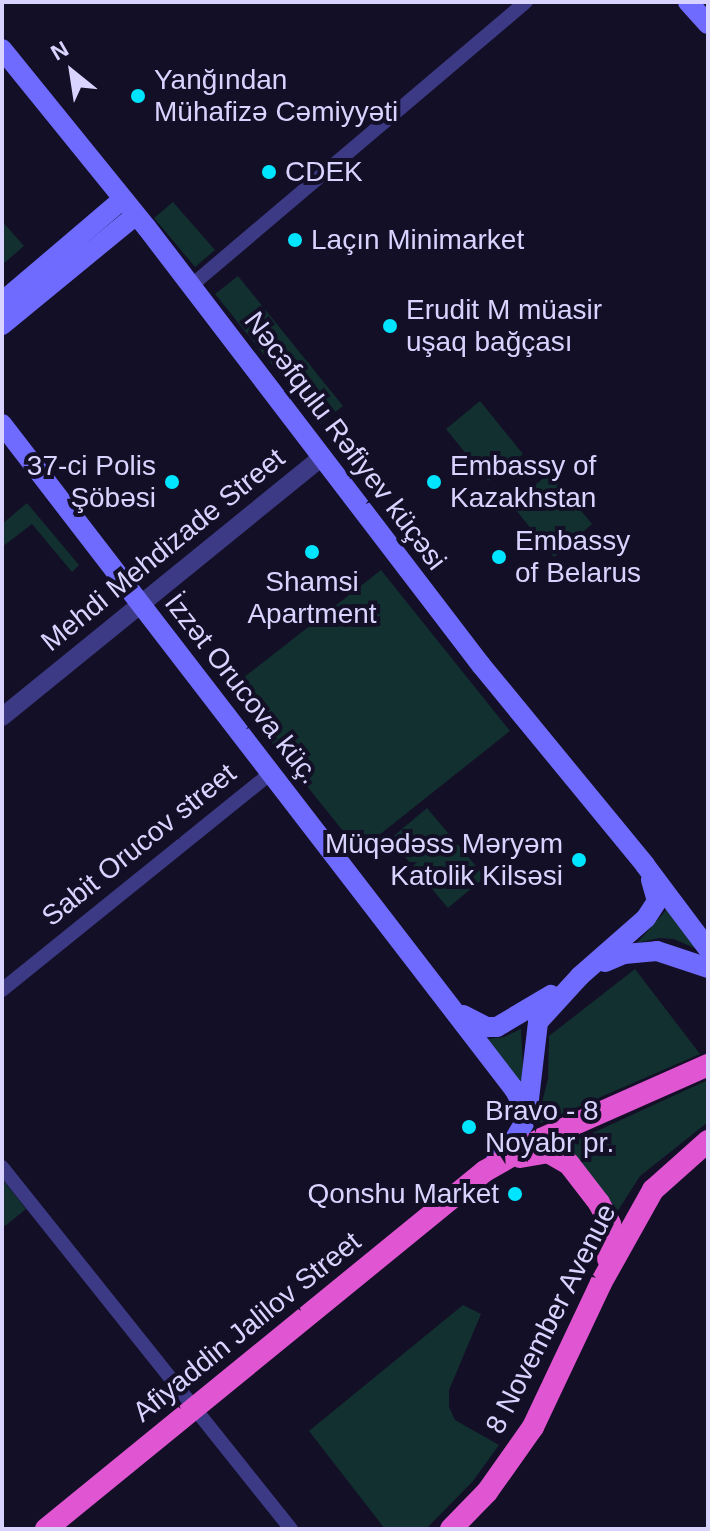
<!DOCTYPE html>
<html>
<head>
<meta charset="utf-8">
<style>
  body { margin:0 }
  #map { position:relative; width:710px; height:1531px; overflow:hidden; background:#130f26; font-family:Arial,sans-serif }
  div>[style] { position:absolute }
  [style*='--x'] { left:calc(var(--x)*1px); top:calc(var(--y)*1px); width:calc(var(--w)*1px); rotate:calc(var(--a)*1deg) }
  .green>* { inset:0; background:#12302f }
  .minor>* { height:14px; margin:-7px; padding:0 7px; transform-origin:7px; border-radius:7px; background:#3d3a85 }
  .tertiary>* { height:18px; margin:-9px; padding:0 9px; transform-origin:9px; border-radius:9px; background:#3d3a85 }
  .secondary>* { height:20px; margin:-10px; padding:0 10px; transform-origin:10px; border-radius:10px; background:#6f6bff }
  .trunk>* { height:22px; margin:-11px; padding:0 11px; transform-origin:11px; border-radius:11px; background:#e055d1 }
  .dots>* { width:22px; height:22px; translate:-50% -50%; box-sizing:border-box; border:4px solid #130f26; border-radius:50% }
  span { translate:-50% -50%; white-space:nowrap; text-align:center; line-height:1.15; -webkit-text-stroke:8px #130f26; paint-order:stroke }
  .poi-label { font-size:28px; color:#d9d4ff }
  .left { translate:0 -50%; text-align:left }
  .right { translate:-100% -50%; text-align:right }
  .street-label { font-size:28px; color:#d9d4ff }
  .frame { position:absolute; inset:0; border:4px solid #d9d4ff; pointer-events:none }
  .north { position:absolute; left:32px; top:32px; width:80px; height:80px; -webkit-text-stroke:6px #130f26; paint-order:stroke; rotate:330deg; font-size:22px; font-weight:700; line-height:32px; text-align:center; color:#d9d4ff }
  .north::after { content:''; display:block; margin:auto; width:28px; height:36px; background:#d9d4ff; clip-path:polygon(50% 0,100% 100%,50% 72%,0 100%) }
</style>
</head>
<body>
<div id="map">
  <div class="green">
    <div style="clip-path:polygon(173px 202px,215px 250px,195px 267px,154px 218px)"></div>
    <div style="clip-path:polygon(2px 221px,24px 246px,2px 265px)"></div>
    <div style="clip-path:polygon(238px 276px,343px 406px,320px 424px,215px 294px)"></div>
    <div style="clip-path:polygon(480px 401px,523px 454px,488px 481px,446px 429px)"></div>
    <div style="clip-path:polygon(550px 473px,592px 524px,554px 557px,511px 504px)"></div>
    <div style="clip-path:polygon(27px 503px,79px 565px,72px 572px,32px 524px,2px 547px,2px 524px)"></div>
    <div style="clip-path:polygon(381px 570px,510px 731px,359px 851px,229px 689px)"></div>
    <div style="clip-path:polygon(427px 808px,485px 877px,448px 908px,390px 839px)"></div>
    <div style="clip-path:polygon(667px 909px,699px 950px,674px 939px,659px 938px,637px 943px)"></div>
    <div style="clip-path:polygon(635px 969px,700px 1054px,536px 1125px,548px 1079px,549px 1036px)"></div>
    <div style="clip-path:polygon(521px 1029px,524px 1087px,487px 1039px,504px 1037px)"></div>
    <div style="clip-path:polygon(708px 1080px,708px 1122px,640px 1176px,617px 1212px,564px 1146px)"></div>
    <div style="clip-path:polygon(2px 1179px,26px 1209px,5px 1226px,2px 1223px)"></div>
    <div style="clip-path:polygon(463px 1305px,481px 1314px,449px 1390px,449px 1407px,455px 1420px,499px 1445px,473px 1481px,426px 1529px,385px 1529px,309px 1431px)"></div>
  </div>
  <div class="minor">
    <div style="--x:192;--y:285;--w:438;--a:-40.3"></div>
    <div style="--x:2;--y:990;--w:347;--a:-38.9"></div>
    <div style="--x:2;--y:1167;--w:463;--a:51.4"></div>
  </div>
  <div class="tertiary">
    <div style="--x:2;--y:717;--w:412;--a:-39.1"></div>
  </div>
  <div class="secondary">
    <div style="--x:688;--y:2;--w:30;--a:48"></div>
    <div style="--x:2;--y:49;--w:230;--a:51"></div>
    <div style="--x:147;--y:228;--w:550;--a:52.61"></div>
    <div style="--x:481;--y:665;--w:259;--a:50.6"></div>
    <div style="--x:645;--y:865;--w:105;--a:53.1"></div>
    <div style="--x:2;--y:302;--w:159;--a:-40.4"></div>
    <div style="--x:2;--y:325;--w:173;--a:-39.4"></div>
    <div style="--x:2;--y:424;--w:839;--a:52.41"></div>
    <div style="--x:514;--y:1089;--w:18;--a:61"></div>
    <div style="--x:523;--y:1105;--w:15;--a:79"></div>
    <div style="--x:526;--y:1120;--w:31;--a:121"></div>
    <div style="--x:510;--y:1147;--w:19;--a:137"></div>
    <div style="--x:605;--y:962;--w:21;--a:-23"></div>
    <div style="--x:624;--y:954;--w:33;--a:-5"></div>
    <div style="--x:657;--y:951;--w:54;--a:18.4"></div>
    <div style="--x:463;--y:1015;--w:27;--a:27"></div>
    <div style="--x:487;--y:1027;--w:10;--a:0"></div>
    <div style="--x:497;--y:1027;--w:63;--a:-30.7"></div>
    <div style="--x:527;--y:1116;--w:95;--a:-83.3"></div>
    <div style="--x:538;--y:1022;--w:62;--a:-47.6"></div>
    <div style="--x:580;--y:976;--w:88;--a:-41.3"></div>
    <div style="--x:646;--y:918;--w:20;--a:-57"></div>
    <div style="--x:657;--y:901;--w:22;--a:-106"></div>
  </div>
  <div class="trunk">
    <div style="--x:520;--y:1157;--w:28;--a:-10"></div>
    <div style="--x:548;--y:1152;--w:24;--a:30"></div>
    <div style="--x:569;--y:1164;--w:49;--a:52.4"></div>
    <div style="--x:599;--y:1203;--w:24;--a:62"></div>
    <div style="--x:610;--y:1224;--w:35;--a:93"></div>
    <div style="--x:46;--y:1529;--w:566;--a:-39.2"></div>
    <div style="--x:485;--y:1171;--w:64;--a:-29.7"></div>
    <div style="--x:541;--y:1139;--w:183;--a:-23.9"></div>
    <div style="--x:451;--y:1529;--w:52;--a:-45.8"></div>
    <div style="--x:487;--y:1492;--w:80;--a:-54.7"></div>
    <div style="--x:533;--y:1427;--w:159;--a:-64.7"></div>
    <div style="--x:601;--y:1283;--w:107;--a:-60.8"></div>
    <div style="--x:653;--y:1190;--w:74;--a:-41.7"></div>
  </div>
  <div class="dots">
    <div style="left:138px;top:96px;background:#00e5ff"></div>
    <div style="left:269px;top:172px;background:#00e5ff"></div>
    <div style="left:295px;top:240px;background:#00e5ff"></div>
    <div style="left:390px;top:326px;background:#00e5ff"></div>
    <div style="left:172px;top:482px;background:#00e5ff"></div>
    <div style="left:434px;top:482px;background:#00e5ff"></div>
    <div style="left:312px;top:552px;background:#00e5ff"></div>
    <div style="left:499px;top:557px;background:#00e5ff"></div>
    <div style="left:579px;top:860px;background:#00e5ff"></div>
    <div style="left:469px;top:1127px;background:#00e5ff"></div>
    <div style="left:515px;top:1194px;background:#00e5ff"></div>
  </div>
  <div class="poi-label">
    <span class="left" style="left:154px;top:96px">Yanğından<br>Mühafizə Cəmiyyəti</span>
    <span class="left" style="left:285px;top:172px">CDEK</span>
    <span class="left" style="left:311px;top:240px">Laçın Minimarket</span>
    <span class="left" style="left:406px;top:326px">Erudit M müasir<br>uşaq bağçası</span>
    <span class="right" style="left:156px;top:482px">37-ci Polis<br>Şöbəsi</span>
    <span class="left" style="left:450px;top:482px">Embassy of<br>Kazakhstan</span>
    <span class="left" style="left:515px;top:557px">Embassy<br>of Belarus</span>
    <span style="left:312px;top:598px">Shamsi<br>Apartment</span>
    <span class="right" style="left:563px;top:860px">Müqədəss Məryəm<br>Katolik Kilsəsi</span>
    <span class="left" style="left:485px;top:1127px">Bravo - 8<br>Noyabr pr.</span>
    <span class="right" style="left:499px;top:1194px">Qonshu Market</span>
  </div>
  <div class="street-label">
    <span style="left:345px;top:441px;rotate:53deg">Nəcəfqulu Rəfiyev küçəsi</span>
    <span style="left:163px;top:550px;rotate:-39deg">Mehdi Mehdizade Street</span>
    <span style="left:242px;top:689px;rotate:52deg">İzzət Orucova küç.</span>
    <span style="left:139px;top:845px;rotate:-39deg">Sabit Orucov street</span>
    <span style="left:551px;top:1319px;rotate:-63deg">8 November Avenue</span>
    <span style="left:247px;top:1327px;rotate:-39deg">Afiyaddin Jalilov Street</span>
  </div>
  <div class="frame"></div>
  <div class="north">N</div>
</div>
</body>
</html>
